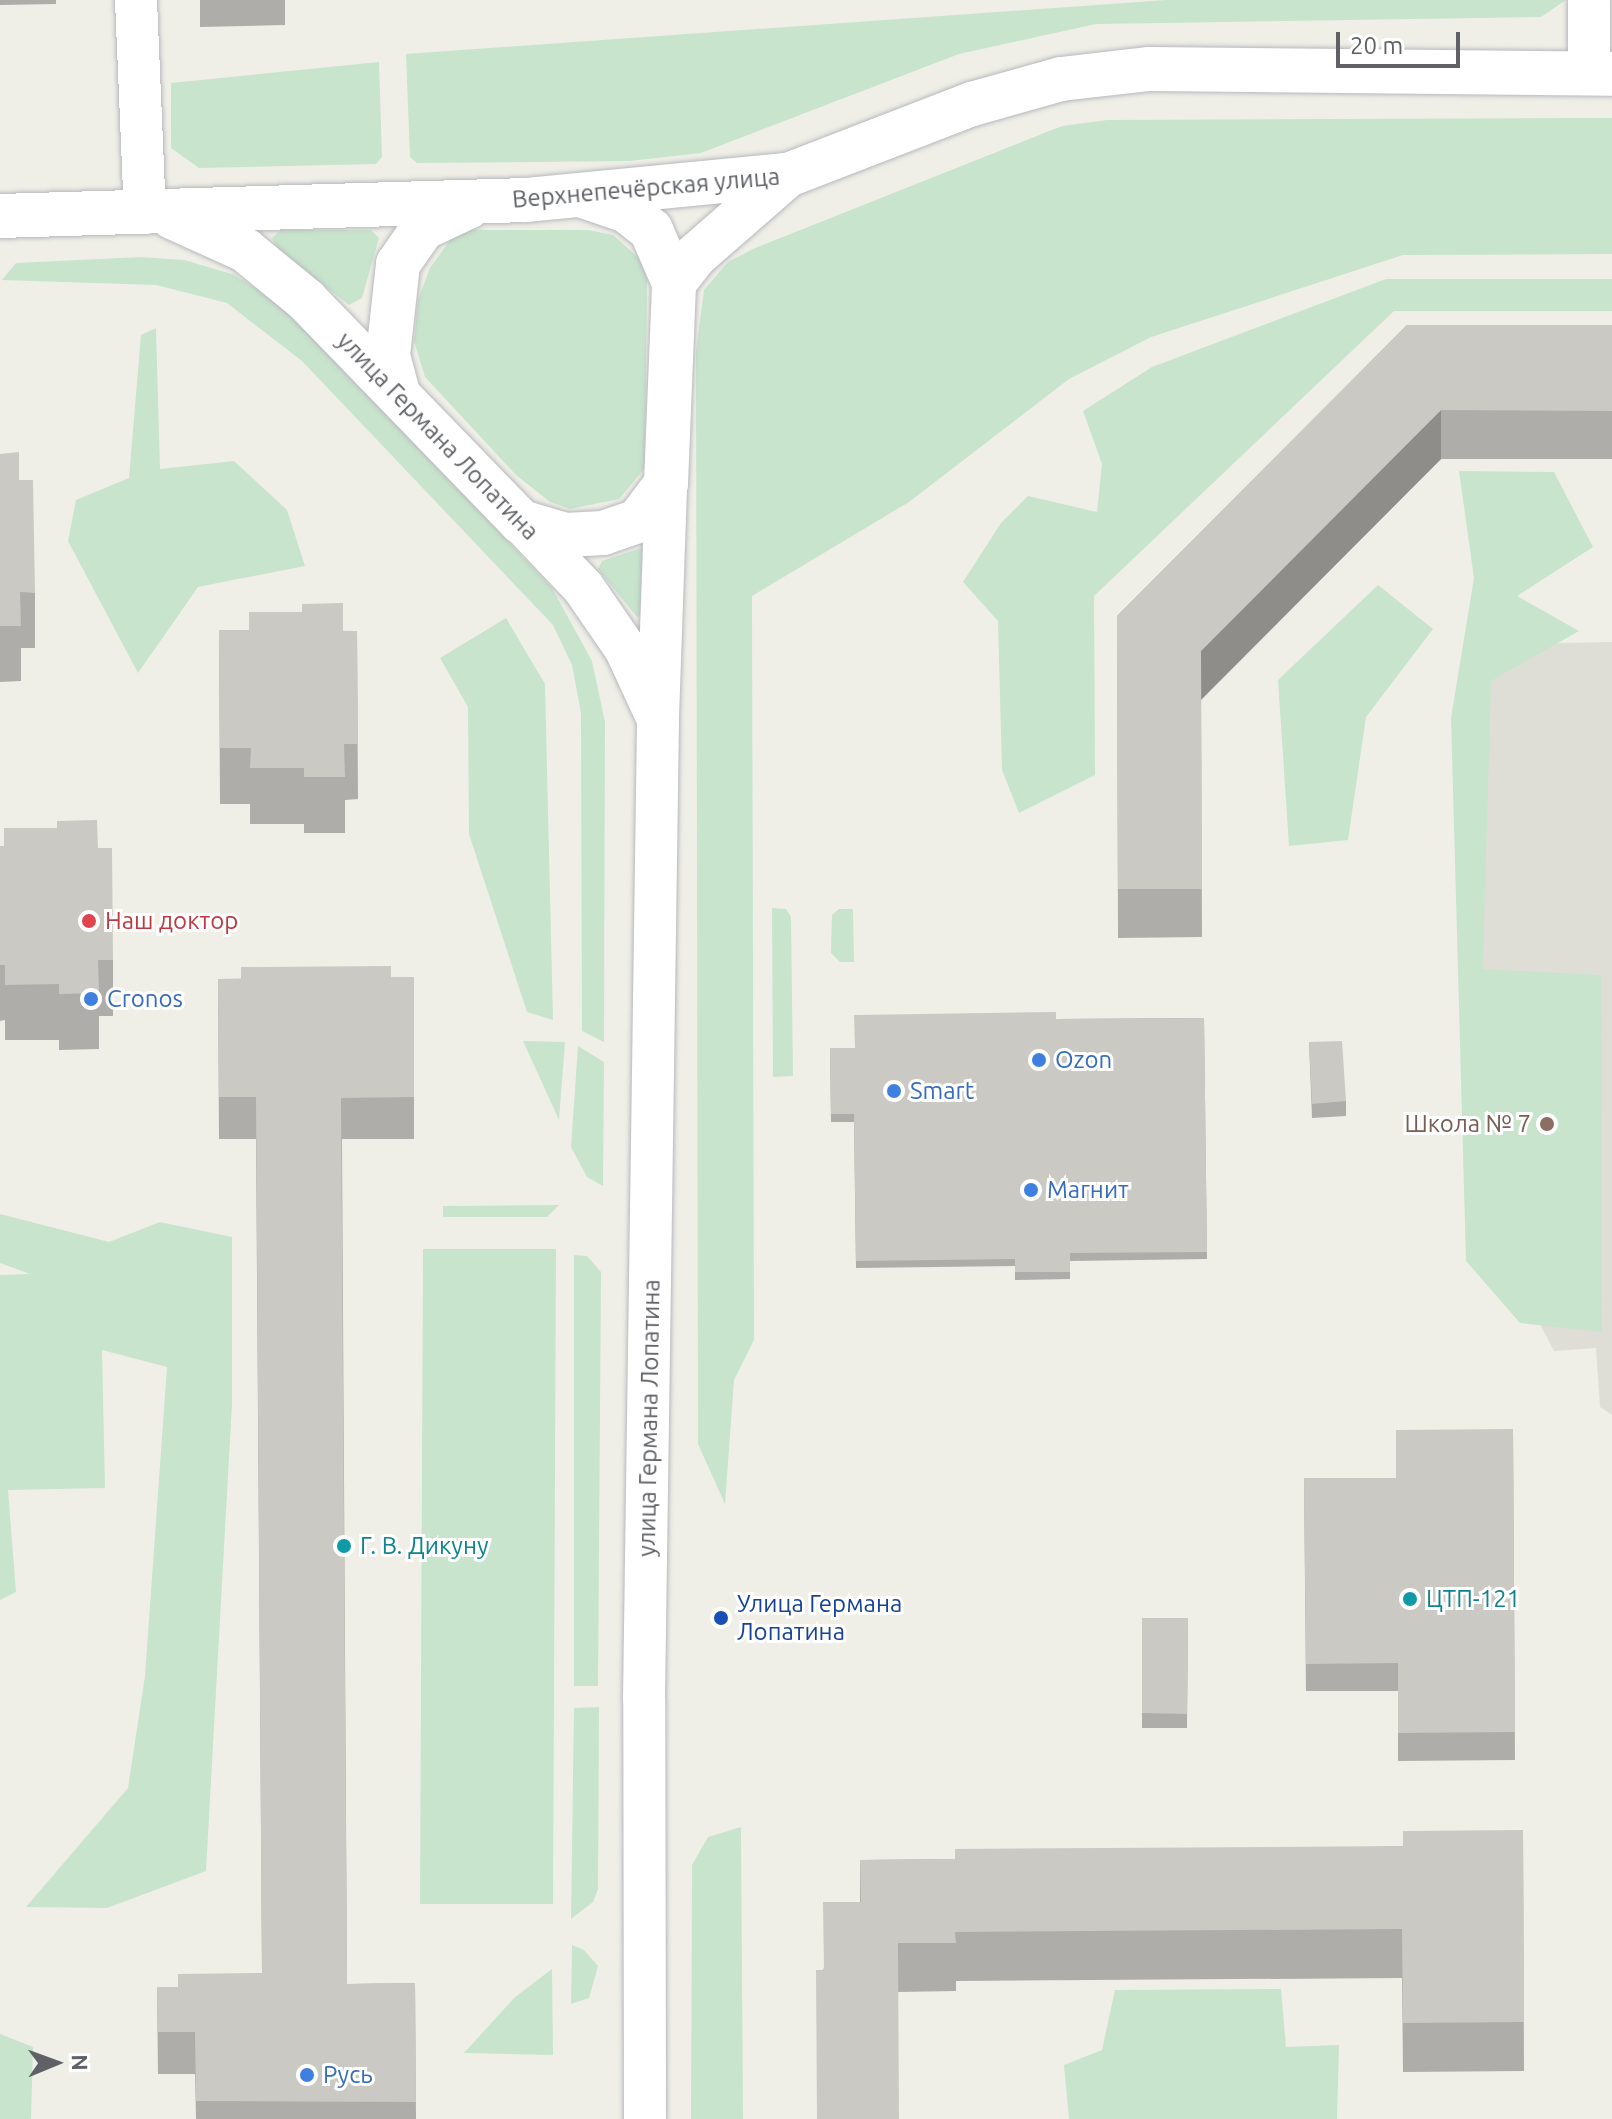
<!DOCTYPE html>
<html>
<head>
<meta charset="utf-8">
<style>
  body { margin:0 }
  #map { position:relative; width:1612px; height:2119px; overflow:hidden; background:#efefe8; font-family:Ubuntu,sans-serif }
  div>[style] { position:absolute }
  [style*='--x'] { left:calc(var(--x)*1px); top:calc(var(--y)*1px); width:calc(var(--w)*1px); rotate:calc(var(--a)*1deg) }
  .education>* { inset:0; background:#dfded6 }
  .green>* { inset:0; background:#c8e4cd }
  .roads { filter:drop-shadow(0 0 2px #b8b8bd) drop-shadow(0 0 2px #b8b8bd) }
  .street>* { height:42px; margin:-21px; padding:0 21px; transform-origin:21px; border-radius:21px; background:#fff }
  .secondary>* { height:44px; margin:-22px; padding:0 22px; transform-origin:22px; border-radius:22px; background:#fff }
  .wall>* { inset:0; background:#afada9 }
  .shaded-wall>* { inset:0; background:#8e8d89 }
  .building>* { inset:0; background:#cbc9c4 }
  .dots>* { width:22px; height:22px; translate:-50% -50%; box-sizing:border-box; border:4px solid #fff; border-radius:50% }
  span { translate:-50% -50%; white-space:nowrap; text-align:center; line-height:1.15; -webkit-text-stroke:6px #fff; paint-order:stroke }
  .street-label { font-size:24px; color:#5f6166 }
  .health-label { font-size:24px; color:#be3a42 }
  .left { translate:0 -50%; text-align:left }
  .shop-label { font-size:24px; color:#366cbe }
  .education-label { font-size:24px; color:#785e54 }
  .right { translate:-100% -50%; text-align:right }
  .culture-label { font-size:24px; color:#0d838f }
  .transit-label { font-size:24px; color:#164399 }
  .north { position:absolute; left:16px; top:2023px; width:80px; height:80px; -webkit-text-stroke:6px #fff; paint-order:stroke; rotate:89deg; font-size:22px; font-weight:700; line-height:32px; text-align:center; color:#5f6166 }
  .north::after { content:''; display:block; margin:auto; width:28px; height:36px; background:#5f6166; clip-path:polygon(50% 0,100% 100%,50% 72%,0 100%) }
  .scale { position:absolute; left:1336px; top:32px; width:124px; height:36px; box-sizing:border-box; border:4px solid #5f6166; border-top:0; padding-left:10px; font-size:24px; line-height:28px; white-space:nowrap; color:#5f6166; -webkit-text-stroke:6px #fff; paint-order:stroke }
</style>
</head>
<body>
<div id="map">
  <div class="education">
    <div style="clip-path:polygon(1612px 642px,1612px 1415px,1600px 1407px,1596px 1348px,1554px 1351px,1492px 1233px,1468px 645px)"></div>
  </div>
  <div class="green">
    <div style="clip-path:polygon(1166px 0,1566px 0,1541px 17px,1096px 24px,959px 54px,701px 153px,630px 161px,417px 163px,410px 157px,406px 54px)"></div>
    <div style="clip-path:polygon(379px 62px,382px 157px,376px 164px,199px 168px,171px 148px,171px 83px)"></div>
    <div style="clip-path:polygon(1612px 118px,1612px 254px,1403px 255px,1151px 337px,1069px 379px,909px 502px,752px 596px,754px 1340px,734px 1380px,725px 1504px,698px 1444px,696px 351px,704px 290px,728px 262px,755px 248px,1062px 126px,1107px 120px)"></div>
    <div style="clip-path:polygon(281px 230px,371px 230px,379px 238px,362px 298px,349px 305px,277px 248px,272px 238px)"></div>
    <div style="clip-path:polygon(471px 230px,588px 230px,613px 235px,641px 260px,647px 280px,645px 468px,619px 499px,570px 509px,550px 502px,516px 475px,425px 377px,414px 341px,418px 300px,430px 268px,451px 239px)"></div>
    <div style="clip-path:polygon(141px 257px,184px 260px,235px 275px,291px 312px,552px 588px,592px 661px,605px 722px,604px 1042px,582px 1031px,581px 713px,572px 665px,553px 625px,302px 361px,227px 303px,156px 285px,2px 280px,16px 263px)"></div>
    <div style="clip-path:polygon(1386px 279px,1612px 279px,1612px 311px,1394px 311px,1094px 596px,1095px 775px,1019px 813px,1002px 770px,998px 621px,963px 582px,1001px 523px,1028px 496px,1097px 512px,1102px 464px,1083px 411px,1152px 367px)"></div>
    <div style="clip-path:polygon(156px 328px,160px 469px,234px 461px,287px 510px,305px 566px,198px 587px,138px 673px,68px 541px,76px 500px,129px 478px,141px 335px)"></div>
    <div style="clip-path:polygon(1459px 471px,1554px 472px,1593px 547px,1517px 596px,1579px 631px,1491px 681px,1483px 969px,1601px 975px,1602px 1332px,1520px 1323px,1466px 1261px,1451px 718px,1474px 578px)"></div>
    <div style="clip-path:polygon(641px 548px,646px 553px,645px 614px,637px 617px,598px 569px,602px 561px)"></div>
    <div style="clip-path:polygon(1378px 585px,1433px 629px,1366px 717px,1348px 840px,1289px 846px,1278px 680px)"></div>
    <div style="clip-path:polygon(506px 618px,545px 684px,553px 1020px,527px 1012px,469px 834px,468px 707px,440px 658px)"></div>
    <div style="clip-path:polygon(772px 908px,786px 909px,791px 917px,793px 1076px,773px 1077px)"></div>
    <div style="clip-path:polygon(839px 909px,853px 909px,854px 962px,840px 962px,831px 953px,832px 915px)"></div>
    <div style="clip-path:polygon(523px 1041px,565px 1042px,559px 1120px)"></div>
    <div style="clip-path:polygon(578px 1046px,604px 1062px,603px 1186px,587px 1177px,571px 1147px)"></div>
    <div style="clip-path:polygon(559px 1205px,547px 1217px,443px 1217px,443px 1206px)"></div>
    <div style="clip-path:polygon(0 1214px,109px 1242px,160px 1222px,232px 1237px,232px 1404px,206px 1871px,107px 1908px,26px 1907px,128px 1788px,145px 1676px,167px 1367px,102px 1350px,105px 1488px,8px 1490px,16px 1592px,0 1600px,0 1275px,30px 1274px,0 1263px)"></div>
    <div style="clip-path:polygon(423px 1249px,556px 1249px,553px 1904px,420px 1904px)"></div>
    <div style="clip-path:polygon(574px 1255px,587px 1256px,601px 1272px,598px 1686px,574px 1686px)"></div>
    <div style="clip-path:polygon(599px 1707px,598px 1889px,593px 1902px,571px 1919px,574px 1708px)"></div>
    <div style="clip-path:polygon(741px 1827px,743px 2119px,691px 2119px,692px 1865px,708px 1837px)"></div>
    <div style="clip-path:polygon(572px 1945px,584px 1950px,598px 1966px,589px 1998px,571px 2004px)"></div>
    <div style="clip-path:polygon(552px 1969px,553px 2055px,464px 2053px,514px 1998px)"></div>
    <div style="clip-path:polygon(1281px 1989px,1286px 2047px,1339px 2045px,1337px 2119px,1069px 2119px,1064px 2065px,1102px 2050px,1115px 1990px)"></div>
    <div style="clip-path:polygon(0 2034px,33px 2047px,31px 2119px,0 2119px)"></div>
  </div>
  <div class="roads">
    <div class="street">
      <div style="--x:136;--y:0;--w:213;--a:87.6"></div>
      <div style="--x:1589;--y:74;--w:74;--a:-90"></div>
      <div style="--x:521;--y:522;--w:90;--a:46.4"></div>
      <div style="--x:583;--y:587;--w:74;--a:55.5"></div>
      <div style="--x:625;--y:648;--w:72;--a:65.2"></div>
      <div style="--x:645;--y:2119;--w:420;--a:-90.1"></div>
      <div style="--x:644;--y:1699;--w:982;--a:-89.18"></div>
      <div style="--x:658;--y:717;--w:233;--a:-88"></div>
    </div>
    <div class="secondary">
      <div style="--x:0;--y:216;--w:526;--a:-1.74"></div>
      <div style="--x:526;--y:200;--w:263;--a:-5.5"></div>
      <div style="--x:788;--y:175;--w:197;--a:-21.1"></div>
      <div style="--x:972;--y:104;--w:92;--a:-15.7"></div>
      <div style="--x:1061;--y:79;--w:89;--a:-6.5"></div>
      <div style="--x:1149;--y:69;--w:463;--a:0.6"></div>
      <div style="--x:172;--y:217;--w:80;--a:24.3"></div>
      <div style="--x:245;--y:250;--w:79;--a:39.3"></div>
      <div style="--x:306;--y:300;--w:309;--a:45.9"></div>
      <div style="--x:521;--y:522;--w:47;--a:16.1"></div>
      <div style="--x:566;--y:535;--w:37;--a:-3"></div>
      <div style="--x:603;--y:533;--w:37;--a:-19"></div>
      <div style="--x:638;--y:521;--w:46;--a:-52.9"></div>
      <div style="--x:666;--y:484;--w:201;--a:-87.7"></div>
      <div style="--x:674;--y:283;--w:58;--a:-113.5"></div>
      <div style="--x:651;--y:230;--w:31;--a:-142"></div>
      <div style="--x:627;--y:211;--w:46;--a:-161.2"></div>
      <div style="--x:674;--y:283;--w:34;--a:-52"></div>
      <div style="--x:695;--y:256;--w:123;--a:-41.1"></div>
      <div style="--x:398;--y:393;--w:39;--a:-105"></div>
      <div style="--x:388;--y:355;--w:92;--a:-83.7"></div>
      <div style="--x:398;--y:264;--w:44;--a:-55.2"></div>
      <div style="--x:423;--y:228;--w:50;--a:-25"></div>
    </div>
  </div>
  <div class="wall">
    <div style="clip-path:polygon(0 0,56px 0,56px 4px,0 5px)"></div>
    <div style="clip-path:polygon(200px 0,285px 0,285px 25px,200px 27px)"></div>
    <div style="clip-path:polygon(1407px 325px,1612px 325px,1612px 459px,1441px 459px,1201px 699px,1202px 937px,1118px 938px,1117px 616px)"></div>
    <div style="clip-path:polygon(0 454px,19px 480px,35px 593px,35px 648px,21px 648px,21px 681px,0 682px)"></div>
    <div style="clip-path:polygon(219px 630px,357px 631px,358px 799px,345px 800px,345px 833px,304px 833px,304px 824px,250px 824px,250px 804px,220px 804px)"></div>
    <div style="clip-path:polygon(0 846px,98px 848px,113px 960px,113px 1016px,99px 1016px,99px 1049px,59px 1050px,59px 1040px,5px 1040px,5px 1020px,0 1021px)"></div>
    <div style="clip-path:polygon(414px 977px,414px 1139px,342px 1139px,347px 1984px,415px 1983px,416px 2119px,196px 2119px,195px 2074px,158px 2074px,157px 1987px,178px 1987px,262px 1973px,256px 1139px,219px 1139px,218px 979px)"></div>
    <div style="clip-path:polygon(1204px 1018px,1207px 1259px,1070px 1261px,1070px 1279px,1015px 1280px,1015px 1266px,856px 1268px,854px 1122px,831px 1122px,830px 1048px,855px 1048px,1056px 1019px)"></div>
    <div style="clip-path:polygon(1309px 1042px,1346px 1101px,1346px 1116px,1312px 1118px)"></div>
    <div style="clip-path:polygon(1513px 1429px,1515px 1760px,1398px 1761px,1398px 1691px,1306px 1691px,1304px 1478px,1396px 1478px)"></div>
    <div style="clip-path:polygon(1142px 1618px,1188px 1618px,1187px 1728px,1142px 1728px)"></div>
    <div style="clip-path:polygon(1523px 1830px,1524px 2071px,1403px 2072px,1402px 1978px,956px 1981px,956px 1991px,898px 1992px,823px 1970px,860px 1902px,860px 1860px,955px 1859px,1403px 1846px)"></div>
  </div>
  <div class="shaded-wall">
    <div style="clip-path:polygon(1441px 410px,1441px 459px,1201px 700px,1201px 651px)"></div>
  </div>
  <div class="building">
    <div style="clip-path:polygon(1407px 325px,1612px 325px,1612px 411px,1441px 410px,1201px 651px,1202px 889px,1118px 889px,1117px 616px)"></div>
    <div style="clip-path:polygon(19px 452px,19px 480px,33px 480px,35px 593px,20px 592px,21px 626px,0 626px,0 454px)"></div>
    <div style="clip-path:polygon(343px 603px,343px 631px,357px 631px,358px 744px,344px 744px,345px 777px,304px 777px,304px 768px,250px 768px,251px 748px,220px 748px,219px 630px,249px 630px,249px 612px,302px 612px,302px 604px)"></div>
    <div style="clip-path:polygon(97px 820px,98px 848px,112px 848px,113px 960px,98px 960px,99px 993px,59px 994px,59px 984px,5px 985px,5px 965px,0 965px,0 846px,4px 846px,4px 828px,57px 828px,57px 821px)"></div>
    <div style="clip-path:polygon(391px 966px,391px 977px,414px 977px,414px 1097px,341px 1098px,347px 1984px,415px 1983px,416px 2102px,196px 2101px,195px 2032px,158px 2032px,157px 1987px,178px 1987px,178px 1974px,262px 1973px,256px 1097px,219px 1097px,218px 979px,241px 979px,241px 967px)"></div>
    <div style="clip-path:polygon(1056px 1012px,1056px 1019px,1204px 1018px,1207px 1252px,1070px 1253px,1070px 1272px,1015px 1272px,1015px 1259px,856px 1261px,854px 1114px,831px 1114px,830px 1048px,855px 1048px,854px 1015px)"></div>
    <div style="clip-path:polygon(1342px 1041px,1346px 1101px,1312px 1104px,1309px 1042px)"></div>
    <div style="clip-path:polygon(1513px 1429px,1515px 1732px,1398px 1733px,1398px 1663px,1306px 1664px,1304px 1478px,1396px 1478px,1396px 1430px)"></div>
    <div style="clip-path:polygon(1142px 1618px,1188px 1618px,1187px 1714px,1142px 1713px)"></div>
    <div style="clip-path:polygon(1523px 1830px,1524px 2022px,1403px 2023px,1402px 1929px,955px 1932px,956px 1943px,898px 1943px,899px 2119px,817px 2119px,816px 1970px,824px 1970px,823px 1902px,861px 1902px,860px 1860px,955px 1859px,955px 1849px,1403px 1846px,1403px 1831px)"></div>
  </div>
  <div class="dots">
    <div style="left:89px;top:921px;background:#e0444e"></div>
    <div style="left:91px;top:999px;background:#3f7fe0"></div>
    <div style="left:1039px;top:1060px;background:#3f7fe0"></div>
    <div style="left:894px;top:1091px;background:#3f7fe0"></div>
    <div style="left:1547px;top:1124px;background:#8d6e63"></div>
    <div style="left:1031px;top:1190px;background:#3f7fe0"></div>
    <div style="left:344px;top:1546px;background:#0f9aa8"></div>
    <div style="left:1410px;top:1599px;background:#0f9aa8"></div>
    <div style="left:721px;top:1618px;background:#1a4fb4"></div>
    <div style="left:307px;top:2075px;background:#3f7fe0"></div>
  </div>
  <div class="street-label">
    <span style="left:646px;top:188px;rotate:-5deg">Верхнепечёрская улица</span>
    <span style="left:438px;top:436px;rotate:46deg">улица Германа Лопатина</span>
    <span style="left:649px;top:1418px;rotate:-89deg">улица Германа Лопатина</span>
  </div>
  <div class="health-label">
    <span class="left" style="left:105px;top:921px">Наш доктор</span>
  </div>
  <div class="shop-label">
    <span class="left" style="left:107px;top:999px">Cronos</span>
    <span class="left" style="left:1055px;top:1060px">Ozon</span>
    <span class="left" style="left:910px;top:1091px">Smart</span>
    <span class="left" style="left:1047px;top:1190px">Магнит</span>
    <span class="left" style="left:323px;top:2075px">Русь</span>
  </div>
  <div class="education-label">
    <span class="right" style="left:1531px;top:1124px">Школа № 7</span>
  </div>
  <div class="culture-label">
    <span class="left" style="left:360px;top:1546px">Г. В. Дикуну</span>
    <span class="left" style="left:1426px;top:1599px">ЦТП-121</span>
  </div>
  <div class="transit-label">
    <span class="left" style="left:737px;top:1618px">Улица Германа<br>Лопатина</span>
  </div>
  <div class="north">N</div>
  <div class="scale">20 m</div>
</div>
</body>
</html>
